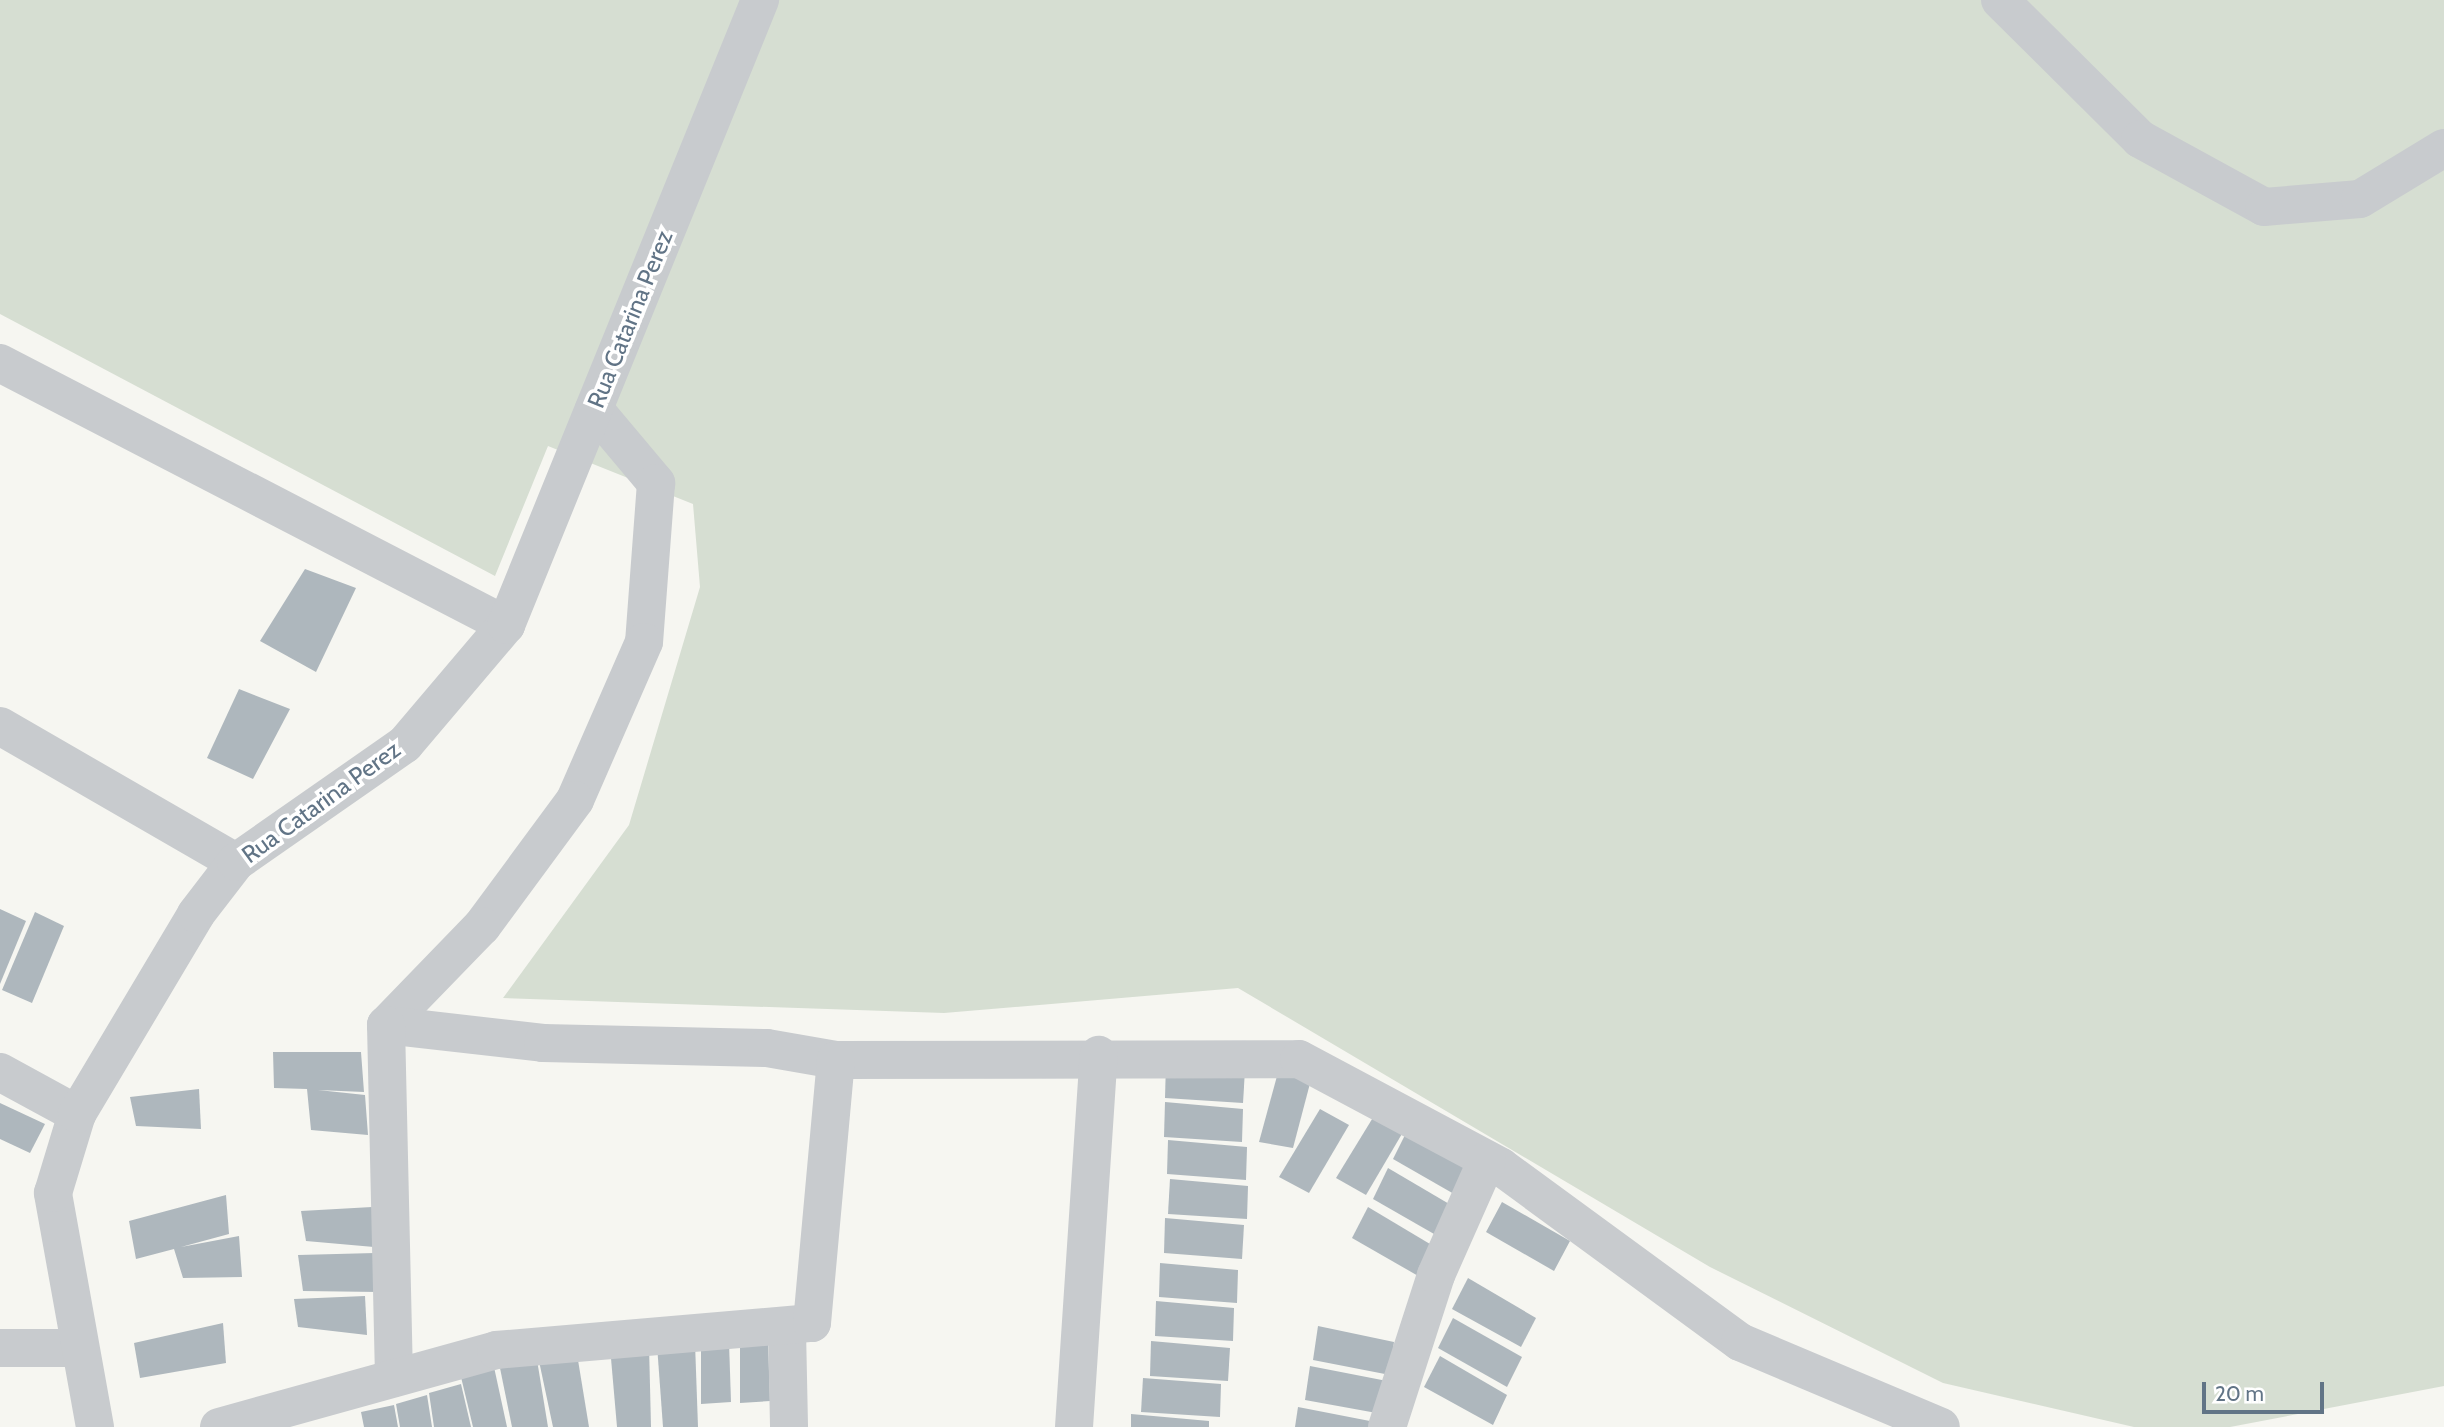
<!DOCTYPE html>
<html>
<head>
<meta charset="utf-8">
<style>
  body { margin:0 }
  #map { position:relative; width:2444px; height:1427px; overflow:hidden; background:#f6f6f1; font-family:Cabin,sans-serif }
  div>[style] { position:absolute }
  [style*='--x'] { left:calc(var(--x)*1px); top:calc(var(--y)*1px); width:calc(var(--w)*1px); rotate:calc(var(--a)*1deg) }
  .green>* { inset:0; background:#d6ded2 }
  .building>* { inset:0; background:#aeb7bd }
  .minor>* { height:38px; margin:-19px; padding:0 19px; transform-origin:19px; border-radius:19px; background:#c8cbce }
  span { translate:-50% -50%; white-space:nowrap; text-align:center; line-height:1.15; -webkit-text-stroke:7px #fff; paint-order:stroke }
  .street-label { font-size:24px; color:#617486 }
  .scale { position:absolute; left:2202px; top:1382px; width:122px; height:32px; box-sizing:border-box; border:4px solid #617486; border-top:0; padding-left:9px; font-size:21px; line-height:24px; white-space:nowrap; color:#617486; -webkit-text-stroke:5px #fff; paint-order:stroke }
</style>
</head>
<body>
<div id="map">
  <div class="green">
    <div style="clip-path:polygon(0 0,2444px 0,2444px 1386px,2230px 1427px,2134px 1427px,1943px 1383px,1710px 1267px,1238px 988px,944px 1013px,503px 998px,629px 825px,700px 587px,693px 504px,548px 446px,495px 576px,0 314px)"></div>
  </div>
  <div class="building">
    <div style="clip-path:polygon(305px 569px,356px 588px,316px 672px,260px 641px)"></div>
    <div style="clip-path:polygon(239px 689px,290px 709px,253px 779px,207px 758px)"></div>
    <div style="clip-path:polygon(0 909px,26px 921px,0 984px)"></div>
    <div style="clip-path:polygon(35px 912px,64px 926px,32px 1003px,2px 990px)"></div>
    <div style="clip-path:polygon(273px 1052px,361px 1052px,364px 1092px,318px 1090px,365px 1095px,368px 1135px,311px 1130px,307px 1089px,274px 1088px)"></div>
    <div style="clip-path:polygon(1166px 1063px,1245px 1070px,1243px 1103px,1165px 1098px)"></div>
    <div style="clip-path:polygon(1280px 1065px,1313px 1072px,1293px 1148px,1259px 1142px)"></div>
    <div style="clip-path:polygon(199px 1089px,201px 1129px,136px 1126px,130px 1097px)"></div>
    <div style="clip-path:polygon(1165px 1102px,1243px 1109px,1242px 1142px,1164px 1137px)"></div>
    <div style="clip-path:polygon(0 1103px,45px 1124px,30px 1153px,0 1139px)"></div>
    <div style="clip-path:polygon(1320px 1109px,1349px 1125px,1309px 1193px,1279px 1177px)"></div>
    <div style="clip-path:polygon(1377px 1111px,1406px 1127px,1366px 1195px,1336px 1178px)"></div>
    <div style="clip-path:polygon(1408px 1129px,1476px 1169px,1461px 1198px,1393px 1159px)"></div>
    <div style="clip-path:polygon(1168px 1140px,1247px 1147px,1246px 1180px,1167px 1174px)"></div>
    <div style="clip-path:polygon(1388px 1168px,1456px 1208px,1441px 1238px,1373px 1199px)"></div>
    <div style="clip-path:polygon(1170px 1179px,1248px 1186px,1247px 1219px,1168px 1214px)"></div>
    <div style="clip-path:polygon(226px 1195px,229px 1234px,181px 1247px,239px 1236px,242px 1277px,183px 1278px,174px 1249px,136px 1259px,129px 1221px)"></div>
    <div style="clip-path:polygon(1502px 1202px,1570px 1241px,1554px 1271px,1486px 1232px)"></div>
    <div style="clip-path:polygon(372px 1207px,374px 1247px,306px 1241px,301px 1211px)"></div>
    <div style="clip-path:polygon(1368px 1207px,1435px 1247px,1420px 1277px,1352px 1238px)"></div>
    <div style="clip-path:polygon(1165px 1218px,1244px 1225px,1242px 1259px,1164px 1253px)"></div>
    <div style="clip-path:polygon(375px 1253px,378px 1292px,303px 1291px,298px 1255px)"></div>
    <div style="clip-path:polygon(1160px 1263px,1238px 1270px,1237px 1303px,1159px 1297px)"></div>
    <div style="clip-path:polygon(1468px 1278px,1536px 1318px,1521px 1347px,1452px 1309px)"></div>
    <div style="clip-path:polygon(365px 1296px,367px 1335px,298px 1327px,294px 1299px)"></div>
    <div style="clip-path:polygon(1156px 1301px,1234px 1308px,1233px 1341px,1155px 1336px)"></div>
    <div style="clip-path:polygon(1453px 1318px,1522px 1357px,1507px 1387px,1438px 1348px)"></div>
    <div style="clip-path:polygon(223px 1323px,226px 1363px,140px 1378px,134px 1343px)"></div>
    <div style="clip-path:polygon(1318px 1326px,1394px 1342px,1390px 1375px,1313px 1360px)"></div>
    <div style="clip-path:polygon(768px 1341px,770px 1401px,740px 1403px,740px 1342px)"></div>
    <div style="clip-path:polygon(1151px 1341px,1230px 1348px,1228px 1381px,1150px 1376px)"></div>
    <div style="clip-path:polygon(729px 1342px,731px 1402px,701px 1404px,701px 1343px)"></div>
    <div style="clip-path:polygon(695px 1343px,698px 1427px,663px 1427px,657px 1345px)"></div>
    <div style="clip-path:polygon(649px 1345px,651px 1427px,617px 1427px,610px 1347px)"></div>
    <div style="clip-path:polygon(577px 1354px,589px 1427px,553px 1427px,539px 1361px)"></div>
    <div style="clip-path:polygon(1440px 1356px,1507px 1395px,1493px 1425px,1424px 1387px)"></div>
    <div style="clip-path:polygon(537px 1360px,548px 1427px,512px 1427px,500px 1368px)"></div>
    <div style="clip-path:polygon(1310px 1366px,1387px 1381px,1382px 1414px,1305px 1400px)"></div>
    <div style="clip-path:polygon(494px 1367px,507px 1427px,473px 1427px,461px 1377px)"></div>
    <div style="clip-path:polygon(1143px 1378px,1221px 1384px,1220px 1417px,1141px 1412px)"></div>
    <div style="clip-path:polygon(461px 1384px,471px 1427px,434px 1427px,429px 1393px)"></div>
    <div style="clip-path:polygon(427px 1395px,432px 1427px,400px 1427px,396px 1404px)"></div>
    <div style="clip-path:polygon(394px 1405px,398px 1427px,364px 1427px,361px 1412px)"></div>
    <div style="clip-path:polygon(1298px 1407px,1375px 1422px,1374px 1427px,1295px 1427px)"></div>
    <div style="clip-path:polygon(1131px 1414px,1209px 1421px,1209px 1427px,1131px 1427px)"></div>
  </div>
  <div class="minor">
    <div style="--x:2000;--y:0;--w:197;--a:44.8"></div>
    <div style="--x:2140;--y:139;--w:141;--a:28.7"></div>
    <div style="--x:2264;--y:207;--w:96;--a:-4.8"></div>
    <div style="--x:2360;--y:199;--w:98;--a:-31.3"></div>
    <div style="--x:0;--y:363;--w:570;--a:27.37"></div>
    <div style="--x:594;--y:409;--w:97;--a:50"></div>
    <div style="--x:656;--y:483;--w:159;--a:94.3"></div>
    <div style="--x:644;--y:642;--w:172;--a:113.6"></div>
    <div style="--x:575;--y:800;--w:157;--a:126.4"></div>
    <div style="--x:482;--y:926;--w:138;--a:134.1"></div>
    <div style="--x:386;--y:1025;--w:158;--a:6.5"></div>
    <div style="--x:543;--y:1043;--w:224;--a:1.3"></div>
    <div style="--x:767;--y:1048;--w:70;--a:9.9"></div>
    <div style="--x:836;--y:1060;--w:463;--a:-0.1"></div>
    <div style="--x:1299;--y:1059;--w:229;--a:28.1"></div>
    <div style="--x:1501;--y:1167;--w:296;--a:36.2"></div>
    <div style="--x:1740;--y:1342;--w:218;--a:22.9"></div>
    <div style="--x:0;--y:726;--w:272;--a:30"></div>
    <div style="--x:386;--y:1025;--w:353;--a:88.7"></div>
    <div style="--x:0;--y:1072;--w:88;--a:28.6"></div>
    <div style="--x:787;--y:1330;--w:97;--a:88.8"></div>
    <div style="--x:0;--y:1348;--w:78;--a:0"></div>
    <div style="--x:95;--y:1427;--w:238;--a:-100.2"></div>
    <div style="--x:53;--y:1193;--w:83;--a:-73.1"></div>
    <div style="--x:77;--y:1114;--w:233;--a:-59.2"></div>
    <div style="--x:196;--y:914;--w:66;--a:-52.4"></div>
    <div style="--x:236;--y:862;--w:206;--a:-34.9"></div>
    <div style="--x:405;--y:744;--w:156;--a:-49.7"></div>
    <div style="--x:506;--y:625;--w:675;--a:-67.88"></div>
    <div style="--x:219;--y:1427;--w:288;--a:-15.5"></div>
    <div style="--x:496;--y:1350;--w:317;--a:-4.9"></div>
    <div style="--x:812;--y:1323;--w:264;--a:-84.8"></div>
    <div style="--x:1074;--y:1427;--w:373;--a:-86.2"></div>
    <div style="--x:1387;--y:1427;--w:160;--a:-72.1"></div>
    <div style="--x:1436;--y:1275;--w:126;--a:-66.1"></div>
  </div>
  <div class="street-label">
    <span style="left:630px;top:319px;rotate:-68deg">Rua Catarina Perez</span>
    <span style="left:321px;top:802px;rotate:-36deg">Rua Catarina Perez</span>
  </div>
  <div class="scale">20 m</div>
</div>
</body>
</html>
